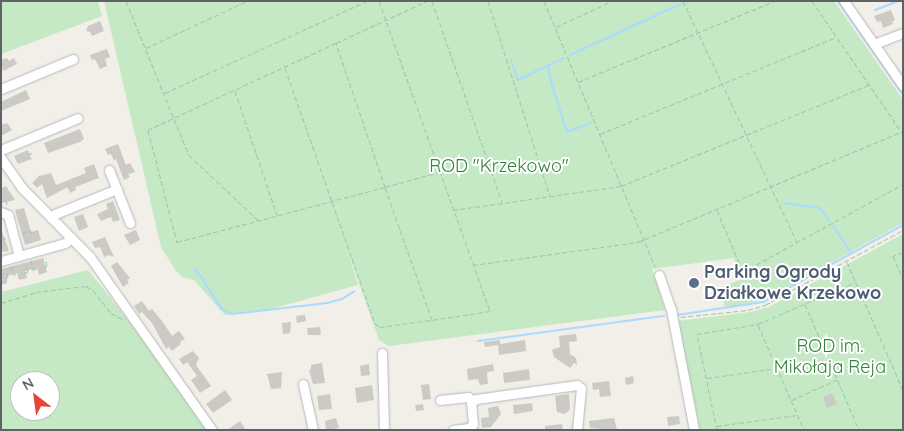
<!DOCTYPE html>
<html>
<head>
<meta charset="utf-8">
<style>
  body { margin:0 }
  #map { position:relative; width:904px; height:431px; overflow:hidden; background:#f1efe8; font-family:Quicksand,sans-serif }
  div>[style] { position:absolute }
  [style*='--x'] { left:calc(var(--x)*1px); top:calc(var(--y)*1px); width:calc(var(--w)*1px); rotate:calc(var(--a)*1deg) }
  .green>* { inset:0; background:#c5e8c5 }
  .stream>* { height:2px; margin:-1px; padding:0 1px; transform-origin:1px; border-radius:1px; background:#aadaff }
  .building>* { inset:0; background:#cccac5 }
  .path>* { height:1px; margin-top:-0.5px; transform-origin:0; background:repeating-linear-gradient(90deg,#9cc7a9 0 5px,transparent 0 7.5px) }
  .roads { filter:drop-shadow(0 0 1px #b5b8bc) drop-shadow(0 0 1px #b5b8bc) }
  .minor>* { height:9px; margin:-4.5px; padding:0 4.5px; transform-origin:4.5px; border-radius:4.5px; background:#fff }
  .dots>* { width:14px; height:14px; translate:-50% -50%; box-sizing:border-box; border:2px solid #fff; border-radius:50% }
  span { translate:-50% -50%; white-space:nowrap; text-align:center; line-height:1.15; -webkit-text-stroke:4px #fff; paint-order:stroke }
  .park-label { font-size:18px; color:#348238 }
  .service-label { font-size:18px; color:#4e5e75; font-weight:700 }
  .left { translate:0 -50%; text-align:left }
  .frame { position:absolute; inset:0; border:2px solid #5f6368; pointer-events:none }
  .north { position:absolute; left:10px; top:371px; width:50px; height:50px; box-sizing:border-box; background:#fff; border:1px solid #bfc1c3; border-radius:50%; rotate:330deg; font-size:14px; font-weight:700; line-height:20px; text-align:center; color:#5f6368 }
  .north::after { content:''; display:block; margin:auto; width:18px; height:22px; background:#ea4335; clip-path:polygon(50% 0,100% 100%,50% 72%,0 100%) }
</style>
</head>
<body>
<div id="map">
  <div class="green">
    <div style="clip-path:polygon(1px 1px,98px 1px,102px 16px,1px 54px)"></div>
    <div style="clip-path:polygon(104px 1px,834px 1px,903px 100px,903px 223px,767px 298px,746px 305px,725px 307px,720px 288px,741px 279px,734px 258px,652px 269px,665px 310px,389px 346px,379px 340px,348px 252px,358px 285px,271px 309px,225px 315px,194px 280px,182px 277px,176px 271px,161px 247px)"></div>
    <div style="clip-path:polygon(903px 234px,903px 430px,700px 430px,678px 321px,751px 312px,769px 307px)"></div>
    <div style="clip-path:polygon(evenodd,88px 270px,141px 336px,209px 430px,1px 430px,1px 292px,88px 270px,20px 381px,50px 381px,50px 411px,20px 411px,20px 381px)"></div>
  </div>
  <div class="stream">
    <div style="--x:838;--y:1;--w:114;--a:55.3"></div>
    <div style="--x:875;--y:10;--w:25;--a:-21"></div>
    <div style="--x:570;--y:55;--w:122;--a:-24.7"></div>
    <div style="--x:511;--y:60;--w:21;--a:71"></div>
    <div style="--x:518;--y:80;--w:51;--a:-25.6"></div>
    <div style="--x:548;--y:65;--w:20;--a:79"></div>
    <div style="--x:552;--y:85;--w:49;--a:72.3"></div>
    <div style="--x:567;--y:132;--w:25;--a:-21"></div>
    <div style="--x:784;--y:203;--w:36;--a:8"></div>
    <div style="--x:820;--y:208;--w:16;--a:55"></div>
    <div style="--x:833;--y:226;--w:32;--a:56"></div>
    <div style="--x:194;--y:269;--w:8;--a:45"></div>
    <div style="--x:200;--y:275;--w:40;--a:57.1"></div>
    <div style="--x:222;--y:309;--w:11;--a:27"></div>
    <div style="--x:232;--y:314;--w:96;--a:-6.6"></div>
    <div style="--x:327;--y:303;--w:16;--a:-15"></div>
    <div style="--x:342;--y:299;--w:15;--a:-32"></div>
    <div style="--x:677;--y:315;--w:87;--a:-8.6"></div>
    <div style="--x:763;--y:302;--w:160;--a:-28.8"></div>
    <div style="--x:478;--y:341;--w:188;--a:-7.7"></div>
  </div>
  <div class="building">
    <div style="clip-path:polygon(891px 10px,895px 20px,892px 22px,893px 24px,883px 28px,881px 21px,877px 22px,874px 16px)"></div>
    <div style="clip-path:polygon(100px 21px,104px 31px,92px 36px,90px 32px,86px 31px,88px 26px)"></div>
    <div style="clip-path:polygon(107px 49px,110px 57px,105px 59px,107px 66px,100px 69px,95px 59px,92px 60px,90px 55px)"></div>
    <div style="clip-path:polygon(7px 58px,9px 61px,14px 58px,17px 64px,3px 71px,1px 60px)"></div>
    <div style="clip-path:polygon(26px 90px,30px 99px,1px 111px,1px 102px)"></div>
    <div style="clip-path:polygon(7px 123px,12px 130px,1px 136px,1px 125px)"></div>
    <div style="clip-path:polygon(80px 129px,84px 139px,80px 142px,48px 153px,44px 143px)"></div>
    <div style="clip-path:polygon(118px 144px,126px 165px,130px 163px,135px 172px,128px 174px,130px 177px,124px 180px,116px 159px,114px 160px,111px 154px,108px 155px,105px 149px)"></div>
    <div style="clip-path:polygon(28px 150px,29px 153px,33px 153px,30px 156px,32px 159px,18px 164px,14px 156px)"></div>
    <div style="clip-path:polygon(94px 164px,99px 178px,75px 187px,76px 190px,70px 193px,68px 188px,66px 188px,47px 198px,42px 184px,37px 188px,32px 183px,39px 176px,51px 173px,56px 185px,86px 173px,84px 168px)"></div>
    <div style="clip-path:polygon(6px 186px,15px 200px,1px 203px,1px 188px)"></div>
    <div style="clip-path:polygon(113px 201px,120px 220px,113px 222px,111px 217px,101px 221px,97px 214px,108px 209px,106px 204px)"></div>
    <div style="clip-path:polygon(24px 208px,31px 232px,38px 230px,41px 240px,25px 245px,15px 210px)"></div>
    <div style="clip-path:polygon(83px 214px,88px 227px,79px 231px,74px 217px)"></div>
    <div style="clip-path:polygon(1px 228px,9px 251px,3px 252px,1px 247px)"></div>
    <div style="clip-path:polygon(136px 230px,140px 240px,130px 245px,124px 235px)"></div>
    <div style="clip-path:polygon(105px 237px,114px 257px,109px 255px,104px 257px,100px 247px,95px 248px,92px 242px)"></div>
    <div style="clip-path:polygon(43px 258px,47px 272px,39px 275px,37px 268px,25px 271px,27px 278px,19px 280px,17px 273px,7px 276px,7px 283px,1px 285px,1px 269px)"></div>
    <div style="clip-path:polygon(117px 262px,130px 278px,127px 280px,129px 283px,123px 287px,111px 266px)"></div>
    <div style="clip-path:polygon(142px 301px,149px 311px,152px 309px,162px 321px,172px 336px,179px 331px,185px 339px,180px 342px,181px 344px,172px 351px,169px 347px,166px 349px,152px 323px,142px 312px,139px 314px,134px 306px)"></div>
    <div style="clip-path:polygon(305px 315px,306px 321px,297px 323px,296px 316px)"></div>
    <div style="clip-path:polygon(291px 322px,290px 333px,283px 334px,282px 323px)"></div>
    <div style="clip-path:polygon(320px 327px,321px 335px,308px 335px,307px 328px)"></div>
    <div style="clip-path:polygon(576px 334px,577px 341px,569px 342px,570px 354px,576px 358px,577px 365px,574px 363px,570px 368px,554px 357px,552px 350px,560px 347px,559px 336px)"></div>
    <div style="clip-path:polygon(500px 340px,500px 344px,525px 340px,526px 351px,499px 355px,498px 345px,485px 347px,484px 342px)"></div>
    <div style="clip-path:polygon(193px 351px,199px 358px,196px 365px,211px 386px,200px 393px,191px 380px,197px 376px,187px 362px,183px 365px,179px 359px)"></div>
    <div style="clip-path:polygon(322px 363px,325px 383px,313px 384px,309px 370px,311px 369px,311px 365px)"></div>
    <div style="clip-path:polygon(369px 364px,370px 375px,361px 376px,360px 366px)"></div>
    <div style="clip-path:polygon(493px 364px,494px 371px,487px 372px,488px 384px,480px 385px,478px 379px,468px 380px,467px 369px)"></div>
    <div style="clip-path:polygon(529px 369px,530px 380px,504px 383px,503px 373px)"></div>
    <div style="clip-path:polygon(282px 372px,281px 388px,271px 389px,267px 374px)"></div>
    <div style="clip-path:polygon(633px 376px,634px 383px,626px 385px,625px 378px)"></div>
    <div style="clip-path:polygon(609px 381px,611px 396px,600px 397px,599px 389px,593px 390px,592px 383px)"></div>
    <div style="clip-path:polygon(429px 384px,431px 399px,423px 400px,421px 385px)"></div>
    <div style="clip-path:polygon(372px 385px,374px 400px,357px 403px,355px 388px)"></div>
    <div style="clip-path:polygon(225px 390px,232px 400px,213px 413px,206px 404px)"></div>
    <div style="clip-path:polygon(832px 393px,837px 404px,827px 408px,823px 397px)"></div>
    <div style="clip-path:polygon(330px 394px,332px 409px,319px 410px,317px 396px)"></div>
    <div style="clip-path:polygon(569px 394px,570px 410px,564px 414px,557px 412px,555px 396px)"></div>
    <div style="clip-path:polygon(532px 403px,533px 411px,514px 414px,513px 405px)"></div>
    <div style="clip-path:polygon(423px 404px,424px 410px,416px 411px,415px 405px)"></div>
    <div style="clip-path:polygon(498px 406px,501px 414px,491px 427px,482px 428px,481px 418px,489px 417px,488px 408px)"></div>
    <div style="clip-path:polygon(679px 416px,680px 424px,668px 426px,667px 417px)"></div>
    <div style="clip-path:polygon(336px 418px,339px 428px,326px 430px,325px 421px)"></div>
    <div style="clip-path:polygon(614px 418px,617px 430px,590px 428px,589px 421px)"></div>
    <div style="clip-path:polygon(240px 421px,246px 430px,227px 430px)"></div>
    <div style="clip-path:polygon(562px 424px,563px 430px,545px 430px,545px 426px)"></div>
  </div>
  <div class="path">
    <div style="--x:126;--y:1;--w:166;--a:67.8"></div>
    <div style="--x:189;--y:155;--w:95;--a:43.3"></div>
    <div style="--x:379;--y:1;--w:329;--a:70.3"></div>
    <div style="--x:490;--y:311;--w:59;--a:171.2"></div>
    <div style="--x:432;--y:320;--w:141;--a:-109.5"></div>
    <div style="--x:385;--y:187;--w:152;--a:-108.8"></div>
    <div style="--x:336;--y:43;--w:207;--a:155.2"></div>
    <div style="--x:148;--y:130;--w:116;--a:75.5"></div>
    <div style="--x:177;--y:242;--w:215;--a:-14.8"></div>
    <div style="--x:385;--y:187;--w:56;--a:-15.5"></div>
    <div style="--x:432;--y:1;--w:213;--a:70.8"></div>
    <div style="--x:488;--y:1;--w:205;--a:72.4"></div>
    <div style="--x:544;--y:1;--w:288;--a:67.3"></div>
    <div style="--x:683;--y:1;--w:267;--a:64.7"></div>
    <div style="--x:812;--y:1;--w:161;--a:55.6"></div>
    <div style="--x:556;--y:27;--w:62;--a:-24.9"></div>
    <div style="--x:336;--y:43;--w:100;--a:-24.8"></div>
    <div style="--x:146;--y:48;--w:111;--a:-25"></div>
    <div style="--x:285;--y:68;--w:270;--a:70.6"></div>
    <div style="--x:375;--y:323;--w:6;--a:39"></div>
    <div style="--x:380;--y:327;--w:51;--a:-7.8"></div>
    <div style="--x:578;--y:82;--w:213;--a:-22.4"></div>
    <div style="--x:235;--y:91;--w:131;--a:71.3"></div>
    <div style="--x:165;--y:93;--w:222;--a:-24.5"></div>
    <div style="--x:600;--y:134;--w:255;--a:-22.3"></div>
    <div style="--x:6;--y:200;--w:5;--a:79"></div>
    <div style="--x:453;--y:210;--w:170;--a:-8.1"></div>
    <div style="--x:621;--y:186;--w:268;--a:-22.2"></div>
    <div style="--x:717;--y:210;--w:67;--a:67.2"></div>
    <div style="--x:743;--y:272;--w:183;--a:-28.8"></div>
    <div style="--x:22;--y:233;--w:9;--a:-21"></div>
    <div style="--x:30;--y:230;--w:3;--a:72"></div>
    <div style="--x:2;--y:242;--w:3;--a:-108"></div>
    <div style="--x:1;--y:239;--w:5;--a:-11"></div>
    <div style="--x:903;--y:252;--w:11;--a:158"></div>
    <div style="--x:893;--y:256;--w:24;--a:66"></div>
    <div style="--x:31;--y:260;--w:10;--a:79"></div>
    <div style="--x:33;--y:270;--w:4;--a:-34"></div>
    <div style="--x:847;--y:262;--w:140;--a:66.4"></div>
    <div style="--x:473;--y:265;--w:167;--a:-7.9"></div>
    <div style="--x:638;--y:242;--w:285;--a:-22.7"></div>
    <div style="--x:11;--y:266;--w:9;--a:72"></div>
    <div style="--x:14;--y:275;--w:2;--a:-27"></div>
    <div style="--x:44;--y:267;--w:3;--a:-18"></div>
    <div style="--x:47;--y:266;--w:8;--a:-104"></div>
    <div style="--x:24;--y:273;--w:4;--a:-14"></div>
    <div style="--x:28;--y:272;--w:9;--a:-111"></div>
    <div style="--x:735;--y:274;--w:8;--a:-14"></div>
    <div style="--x:5;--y:278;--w:3;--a:-18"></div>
    <div style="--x:8;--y:277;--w:8;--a:-104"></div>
    <div style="--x:1;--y:303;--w:37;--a:-17"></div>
    <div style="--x:36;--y:292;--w:50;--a:-6.8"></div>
    <div style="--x:86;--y:286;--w:8;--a:30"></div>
    <div style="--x:93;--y:290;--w:29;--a:52"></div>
    <div style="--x:111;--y:313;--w:15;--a:28"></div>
    <div style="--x:805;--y:304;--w:137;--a:66.8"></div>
    <div style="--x:681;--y:317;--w:67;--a:-6"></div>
    <div style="--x:748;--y:310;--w:18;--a:-16"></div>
    <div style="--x:765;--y:305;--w:157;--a:-28.5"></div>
    <div style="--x:758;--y:325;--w:115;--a:66.3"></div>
    <div style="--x:707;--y:378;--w:71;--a:-8.1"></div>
    <div style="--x:792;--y:400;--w:51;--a:-24.5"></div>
    <div style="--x:717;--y:426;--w:81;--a:-7.8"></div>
    <div style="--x:717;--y:430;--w:98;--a:-101.8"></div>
    <div style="--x:697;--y:334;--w:62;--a:-9.3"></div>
    <div style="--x:758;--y:324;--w:106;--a:-23.4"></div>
  </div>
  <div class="roads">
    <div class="minor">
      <div style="--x:844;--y:1;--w:103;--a:55.2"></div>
      <div style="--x:874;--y:44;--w:31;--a:-21"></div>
      <div style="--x:1;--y:89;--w:78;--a:-22.6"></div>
      <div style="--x:1;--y:150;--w:83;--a:-22.6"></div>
      <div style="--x:1;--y:158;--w:35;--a:55"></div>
      <div style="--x:21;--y:187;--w:98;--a:45.4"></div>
      <div style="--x:90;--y:257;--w:212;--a:54.8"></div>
      <div style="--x:109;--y:170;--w:57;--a:68.4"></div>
      <div style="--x:1;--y:212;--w:8;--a:23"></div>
      <div style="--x:8;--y:215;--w:42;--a:75"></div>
      <div style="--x:51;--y:218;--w:6;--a:-45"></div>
      <div style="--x:55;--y:214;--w:67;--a:-22"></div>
      <div style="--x:1;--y:261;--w:66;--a:-15.7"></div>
      <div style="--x:65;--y:243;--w:8;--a:-40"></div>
      <div style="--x:659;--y:275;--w:36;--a:71"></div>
      <div style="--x:671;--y:309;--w:123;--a:79.2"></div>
      <div style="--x:382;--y:353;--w:77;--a:88.5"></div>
      <div style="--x:303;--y:384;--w:47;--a:77.7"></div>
      <div style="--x:440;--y:400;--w:28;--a:-6"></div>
      <div style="--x:468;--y:397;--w:6;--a:39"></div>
      <div style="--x:453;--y:430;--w:16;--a:-7"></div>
      <div style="--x:469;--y:428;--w:6;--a:-45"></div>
      <div style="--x:473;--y:424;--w:21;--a:-95"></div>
      <div style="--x:471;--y:403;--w:6;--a:-39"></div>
      <div style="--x:476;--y:399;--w:102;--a:-7.9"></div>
      <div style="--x:577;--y:385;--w:5;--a:37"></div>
      <div style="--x:581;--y:388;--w:42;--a:95.4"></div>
    </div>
  </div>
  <div class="dots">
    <div style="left:694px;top:283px;background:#5c6f8a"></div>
  </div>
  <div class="park-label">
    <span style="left:499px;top:166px">ROD "Krzekowo"</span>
    <span style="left:830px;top:357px">ROD im.<br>Mikołaja Reja</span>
  </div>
  <div class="service-label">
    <span class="left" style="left:704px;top:283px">Parking Ogrody<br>Działkowe Krzekowo</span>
  </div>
  <div class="frame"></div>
  <div class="north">N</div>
</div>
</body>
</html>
